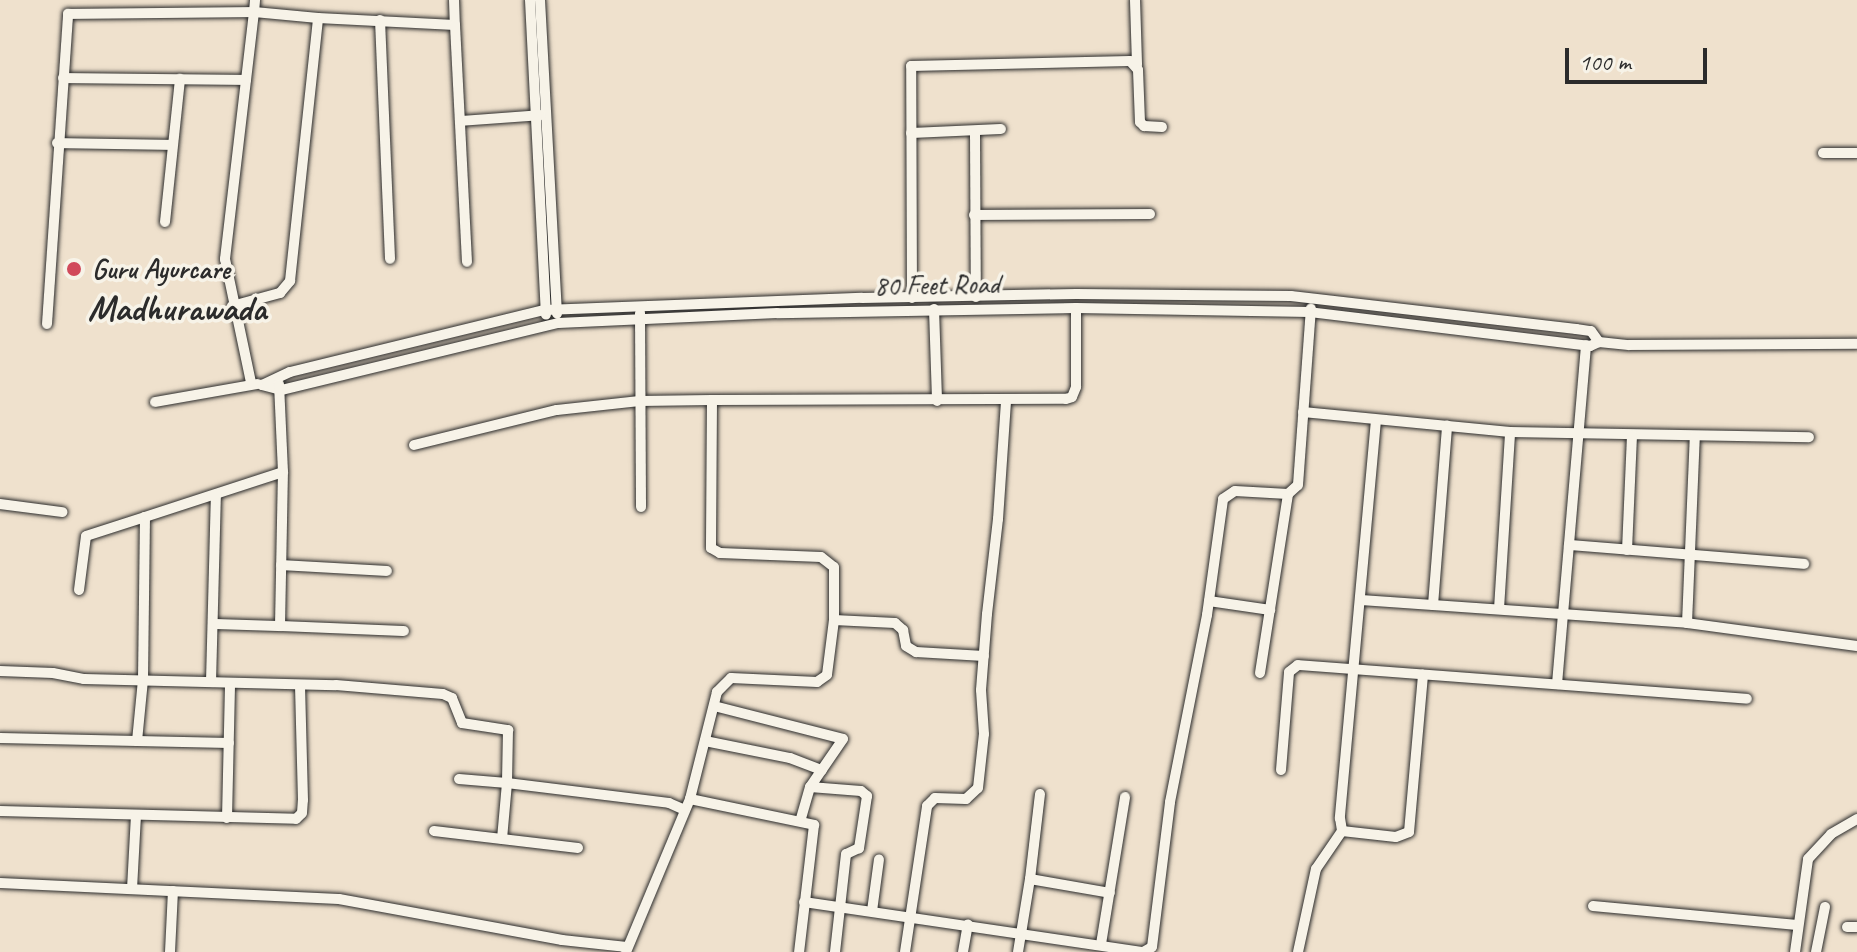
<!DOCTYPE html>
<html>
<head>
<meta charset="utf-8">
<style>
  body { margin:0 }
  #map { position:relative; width:1857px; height:952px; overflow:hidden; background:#efe1cd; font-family:Caveat,sans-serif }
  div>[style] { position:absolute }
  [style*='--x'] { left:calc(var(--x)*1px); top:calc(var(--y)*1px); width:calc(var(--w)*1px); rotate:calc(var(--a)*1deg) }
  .roads { filter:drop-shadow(0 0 2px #2b2b2b) drop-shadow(0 0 2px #2b2b2b) }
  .minor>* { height:10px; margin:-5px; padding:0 5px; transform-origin:5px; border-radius:5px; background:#f7f3e8 }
  .dots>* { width:22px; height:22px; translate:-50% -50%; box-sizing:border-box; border:4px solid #f7f3e8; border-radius:50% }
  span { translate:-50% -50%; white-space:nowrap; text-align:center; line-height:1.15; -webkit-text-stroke:7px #f7f3e8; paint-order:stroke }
  .poi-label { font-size:28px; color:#2b2b2b; font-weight:700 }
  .left { translate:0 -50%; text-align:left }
  .street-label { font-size:28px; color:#2b2b2b }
  .district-label { font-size:36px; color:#2b2b2b; font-weight:700 }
  .scale { position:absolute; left:1565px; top:48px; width:142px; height:36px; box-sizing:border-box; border:4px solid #2b2b2b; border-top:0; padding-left:10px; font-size:24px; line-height:28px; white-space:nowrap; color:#2b2b2b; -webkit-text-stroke:6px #f7f3e8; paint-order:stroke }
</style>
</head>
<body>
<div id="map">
  <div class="roads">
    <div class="minor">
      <div style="--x:454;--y:0;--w:25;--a:88"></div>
      <div style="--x:530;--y:0;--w:315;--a:87.1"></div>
      <div style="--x:540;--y:0;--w:314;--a:86.9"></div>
      <div style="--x:1135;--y:0;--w:65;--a:88.2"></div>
      <div style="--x:318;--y:18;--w:137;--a:2.9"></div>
      <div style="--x:455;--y:25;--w:237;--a:87.1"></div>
      <div style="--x:380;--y:20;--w:239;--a:87.6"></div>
      <div style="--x:63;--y:78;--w:183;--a:0.6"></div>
      <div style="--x:460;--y:121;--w:81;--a:-4.2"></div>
      <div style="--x:911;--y:133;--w:90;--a:-2.5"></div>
      <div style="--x:975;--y:133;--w:164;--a:89.7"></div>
      <div style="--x:57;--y:143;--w:115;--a:1"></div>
      <div style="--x:1823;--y:153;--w:34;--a:0"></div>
      <div style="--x:974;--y:215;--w:176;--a:-0.3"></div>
      <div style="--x:165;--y:222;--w:144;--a:-84"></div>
      <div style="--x:912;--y:298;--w:232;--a:-90.2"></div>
      <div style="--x:911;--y:66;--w:219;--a:-1.3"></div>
      <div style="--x:1130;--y:61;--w:12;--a:48"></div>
      <div style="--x:1138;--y:70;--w:52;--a:87.8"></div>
      <div style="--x:1140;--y:122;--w:6;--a:45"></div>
      <div style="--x:1144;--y:126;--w:18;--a:3"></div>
      <div style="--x:232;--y:306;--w:50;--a:-15.2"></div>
      <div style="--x:280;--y:293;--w:16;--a:-50"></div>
      <div style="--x:290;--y:281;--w:264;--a:-83.9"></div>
      <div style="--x:318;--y:18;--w:64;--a:-174.6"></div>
      <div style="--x:254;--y:12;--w:12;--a:-85"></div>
      <div style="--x:934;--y:309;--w:92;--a:88.1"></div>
      <div style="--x:640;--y:313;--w:194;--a:89.7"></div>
      <div style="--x:47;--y:324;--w:311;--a:-86.1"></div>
      <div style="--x:68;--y:14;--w:186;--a:-0.6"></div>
      <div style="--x:254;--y:12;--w:249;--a:96.7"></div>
      <div style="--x:225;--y:259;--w:126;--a:78.1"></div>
      <div style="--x:1599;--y:342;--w:10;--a:156"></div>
      <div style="--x:1590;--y:346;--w:282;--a:-173.1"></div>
      <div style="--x:1310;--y:312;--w:234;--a:-179"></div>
      <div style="--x:1076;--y:308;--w:299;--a:179"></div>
      <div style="--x:777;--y:313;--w:219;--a:177.4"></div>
      <div style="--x:558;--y:323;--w:285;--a:166.4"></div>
      <div style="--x:281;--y:390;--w:20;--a:-165"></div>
      <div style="--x:262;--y:385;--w:31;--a:-25"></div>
      <div style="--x:290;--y:372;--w:262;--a:-13.7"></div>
      <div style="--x:545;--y:310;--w:317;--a:-2.2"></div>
      <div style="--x:862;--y:298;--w:214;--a:-1.1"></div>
      <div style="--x:1076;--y:294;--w:215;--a:0.5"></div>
      <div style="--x:1291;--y:296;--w:287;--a:6.6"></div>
      <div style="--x:1576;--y:329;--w:15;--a:8"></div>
      <div style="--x:1591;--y:331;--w:14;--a:54"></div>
      <div style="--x:1599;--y:342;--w:30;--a:6"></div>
      <div style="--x:1629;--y:345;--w:228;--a:-0.3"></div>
      <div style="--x:712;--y:400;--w:354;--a:-0.2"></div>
      <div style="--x:1066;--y:399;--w:6;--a:-18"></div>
      <div style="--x:1072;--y:397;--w:11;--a:-68"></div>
      <div style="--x:1076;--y:387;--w:79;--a:-90"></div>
      <div style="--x:155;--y:402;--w:104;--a:-10"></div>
      <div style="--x:1303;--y:412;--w:208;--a:5.5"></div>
      <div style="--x:1510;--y:432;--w:299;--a:1"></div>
      <div style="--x:1376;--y:420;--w:400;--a:95.2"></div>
      <div style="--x:1340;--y:818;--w:13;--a:81"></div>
      <div style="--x:1342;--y:831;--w:54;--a:6.3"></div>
      <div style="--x:1396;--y:837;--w:14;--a:-21"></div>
      <div style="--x:1409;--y:832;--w:158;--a:-84.9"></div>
      <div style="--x:414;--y:445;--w:147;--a:-13.8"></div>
      <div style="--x:557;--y:410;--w:83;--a:-6.2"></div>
      <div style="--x:640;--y:401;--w:72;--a:-0.8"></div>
      <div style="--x:712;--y:400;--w:148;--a:90.4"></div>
      <div style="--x:711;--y:548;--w:10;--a:29"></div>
      <div style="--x:720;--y:553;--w:101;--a:2.3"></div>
      <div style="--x:821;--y:557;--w:16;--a:38"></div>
      <div style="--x:834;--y:567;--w:53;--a:90"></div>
      <div style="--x:834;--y:620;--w:55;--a:97.3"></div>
      <div style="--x:827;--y:675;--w:12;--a:145"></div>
      <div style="--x:817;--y:682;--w:86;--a:-177.3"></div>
      <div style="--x:731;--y:678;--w:20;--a:135"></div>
      <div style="--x:717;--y:692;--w:110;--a:104.2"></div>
      <div style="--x:690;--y:799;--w:166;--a:112.7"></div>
      <div style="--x:0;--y:504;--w:63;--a:7.4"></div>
      <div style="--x:1569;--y:545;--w:236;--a:4.6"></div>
      <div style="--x:1627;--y:550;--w:115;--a:-87.5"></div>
      <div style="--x:281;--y:565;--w:106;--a:3.2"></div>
      <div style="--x:79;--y:590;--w:54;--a:-82.6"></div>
      <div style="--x:86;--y:536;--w:62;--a:-17.9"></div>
      <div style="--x:1361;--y:600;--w:327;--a:4"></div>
      <div style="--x:1687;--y:623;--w:172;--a:7.7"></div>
      <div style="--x:1209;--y:601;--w:62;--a:8.4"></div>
      <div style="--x:1433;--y:605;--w:180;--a:-85.5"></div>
      <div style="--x:1499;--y:609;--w:177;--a:-86.4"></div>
      <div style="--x:834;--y:620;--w:61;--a:2.8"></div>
      <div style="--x:895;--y:623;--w:11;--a:41"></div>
      <div style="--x:903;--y:630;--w:16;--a:79"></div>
      <div style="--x:906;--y:646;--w:12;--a:31"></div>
      <div style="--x:916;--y:652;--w:68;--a:3.4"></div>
      <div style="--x:1687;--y:623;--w:187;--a:-87.6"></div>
      <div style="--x:213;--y:624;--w:67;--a:1.7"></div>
      <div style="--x:280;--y:626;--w:154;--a:-88.9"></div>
      <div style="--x:280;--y:626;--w:124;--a:2.3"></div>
      <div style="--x:0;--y:671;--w:53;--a:2.2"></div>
      <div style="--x:53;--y:673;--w:32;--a:11"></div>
      <div style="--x:84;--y:679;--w:252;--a:1.4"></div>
      <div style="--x:336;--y:685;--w:107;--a:4.8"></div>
      <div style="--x:443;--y:694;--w:10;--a:24"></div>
      <div style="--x:452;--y:698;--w:27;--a:68"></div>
      <div style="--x:462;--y:723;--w:47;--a:8.7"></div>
      <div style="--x:508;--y:730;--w:53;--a:91.1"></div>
      <div style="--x:507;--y:783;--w:163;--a:7"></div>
      <div style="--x:669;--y:803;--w:17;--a:24"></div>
      <div style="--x:1260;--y:673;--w:181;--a:-81.1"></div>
      <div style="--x:211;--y:682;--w:187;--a:-88.5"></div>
      <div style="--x:1557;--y:684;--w:340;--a:-85.1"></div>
      <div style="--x:714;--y:706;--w:133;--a:14.3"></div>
      <div style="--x:843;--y:739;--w:58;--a:124.5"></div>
      <div style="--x:810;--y:787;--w:35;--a:106"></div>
      <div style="--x:0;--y:738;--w:137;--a:1.3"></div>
      <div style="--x:137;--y:741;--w:61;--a:-84.4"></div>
      <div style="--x:143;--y:680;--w:163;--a:-89.3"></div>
      <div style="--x:145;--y:517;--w:145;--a:-18.1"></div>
      <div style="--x:283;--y:472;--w:88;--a:-92.6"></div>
      <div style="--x:137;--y:741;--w:92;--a:1.2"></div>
      <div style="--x:705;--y:741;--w:87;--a:11.3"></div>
      <div style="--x:790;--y:758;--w:34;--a:21"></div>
      <div style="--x:1281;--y:770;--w:98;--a:-85.3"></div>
      <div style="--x:1289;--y:672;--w:11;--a:-38"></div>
      <div style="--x:1298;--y:665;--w:450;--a:4.3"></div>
      <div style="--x:459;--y:779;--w:48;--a:4.8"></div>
      <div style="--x:507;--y:783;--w:56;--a:95.1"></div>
      <div style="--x:810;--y:787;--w:51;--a:4.5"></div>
      <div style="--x:861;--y:791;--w:8;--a:40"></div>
      <div style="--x:867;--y:796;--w:53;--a:98.7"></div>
      <div style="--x:859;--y:848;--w:14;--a:155"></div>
      <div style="--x:846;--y:854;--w:99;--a:96.4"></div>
      <div style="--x:1040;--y:794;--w:86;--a:96.7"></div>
      <div style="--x:1030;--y:879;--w:81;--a:9.9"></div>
      <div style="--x:690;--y:799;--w:127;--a:11.8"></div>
      <div style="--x:814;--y:825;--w:128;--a:96.7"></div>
      <div style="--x:0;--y:811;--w:296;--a:1.5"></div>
      <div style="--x:296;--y:819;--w:8;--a:-45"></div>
      <div style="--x:302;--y:813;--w:13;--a:-86"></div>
      <div style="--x:303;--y:800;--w:115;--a:-91.5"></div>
      <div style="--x:227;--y:818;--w:135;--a:-88.7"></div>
      <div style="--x:434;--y:831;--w:145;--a:6.7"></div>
      <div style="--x:0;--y:883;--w:339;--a:2.7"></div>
      <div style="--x:339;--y:899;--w:227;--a:10.4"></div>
      <div style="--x:562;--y:940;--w:65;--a:6.1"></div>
      <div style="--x:132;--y:889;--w:74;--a:-86.9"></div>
      <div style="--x:804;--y:902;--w:343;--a:8.4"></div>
      <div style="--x:1143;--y:952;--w:10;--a:-29"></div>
      <div style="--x:1152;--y:947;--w:146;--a:-82.9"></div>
      <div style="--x:1170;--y:802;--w:191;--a:-78.8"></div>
      <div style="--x:1207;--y:615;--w:117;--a:-82.1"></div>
      <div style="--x:1223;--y:499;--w:14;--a:-34"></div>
      <div style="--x:1235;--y:491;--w:53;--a:3.2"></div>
      <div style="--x:1288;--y:494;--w:13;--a:-42"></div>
      <div style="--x:1298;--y:485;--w:177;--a:-85.8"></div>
      <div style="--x:1593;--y:906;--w:205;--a:5.3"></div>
      <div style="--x:872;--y:911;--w:52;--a:-82.3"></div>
      <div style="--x:1847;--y:927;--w:10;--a:0"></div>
      <div style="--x:1101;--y:944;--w:149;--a:-80.7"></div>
      <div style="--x:170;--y:952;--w:61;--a:-87.2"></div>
      <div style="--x:905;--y:952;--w:148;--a:-81.4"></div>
      <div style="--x:927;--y:806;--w:11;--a:-45"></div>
      <div style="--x:935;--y:798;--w:31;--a:2"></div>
      <div style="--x:966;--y:799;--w:16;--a:-43"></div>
      <div style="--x:978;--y:788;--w:54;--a:-83.7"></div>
      <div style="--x:984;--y:734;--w:44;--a:-93.9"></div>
      <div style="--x:981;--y:690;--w:76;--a:-85.5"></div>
      <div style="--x:987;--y:614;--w:96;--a:-83.4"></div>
      <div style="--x:998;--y:519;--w:118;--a:-86.1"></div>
      <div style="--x:963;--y:952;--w:28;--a:-80"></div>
      <div style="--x:1018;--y:952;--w:74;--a:-80.7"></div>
      <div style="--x:1298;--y:952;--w:85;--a:-77.8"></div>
      <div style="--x:1316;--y:869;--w:46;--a:-55.6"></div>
      <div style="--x:1795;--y:952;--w:94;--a:-82"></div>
      <div style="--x:1808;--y:859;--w:34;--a:-47"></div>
      <div style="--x:1831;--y:834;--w:30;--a:-30"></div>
      <div style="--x:1816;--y:952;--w:46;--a:-78.7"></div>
    </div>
  </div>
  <div class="dots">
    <div style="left:74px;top:269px;background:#d1495b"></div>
  </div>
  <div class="poi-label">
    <span class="left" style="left:92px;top:269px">Guru Ayurcare</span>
  </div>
  <div class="street-label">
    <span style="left:937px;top:285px;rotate:-1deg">80 Feet Road</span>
  </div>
  <div class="district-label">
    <span style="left:177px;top:309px">Madhurawada</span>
  </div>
  <div class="scale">100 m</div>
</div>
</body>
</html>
